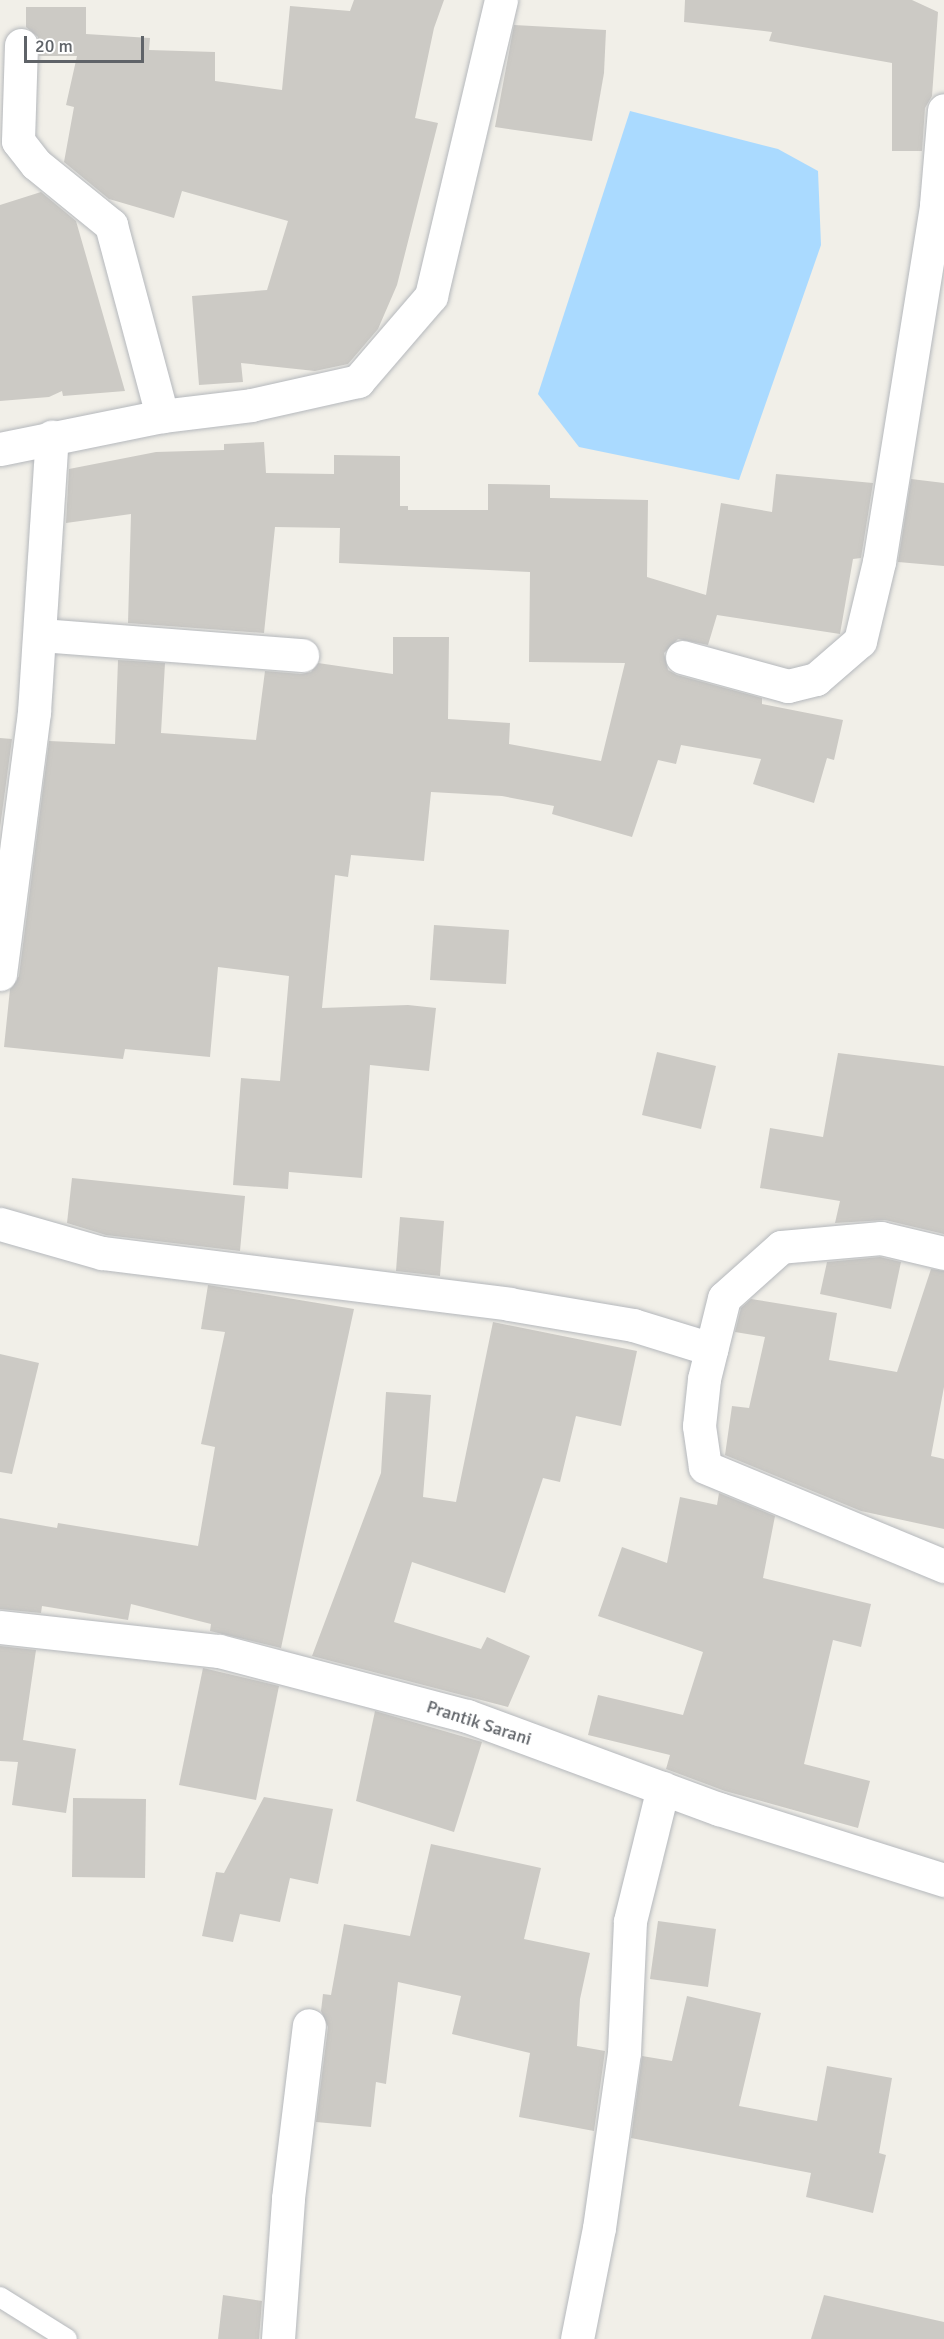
<!DOCTYPE html>
<html>
<head>
<meta charset="utf-8">
<style>
  body { margin:0 }
  #map { position:relative; width:944px; height:2339px; overflow:hidden; background:#f1efe8; font-family:Signika,sans-serif }
  div>[style] { position:absolute }
  [style*='--x'] { left:calc(var(--x)*1px); top:calc(var(--y)*1px); width:calc(var(--w)*1px); rotate:calc(var(--a)*1deg) }
  .water>* { inset:0; background:#aadaff }
  .building>* { inset:0; background:#cccac5 }
  .roads { filter:drop-shadow(0 0 2px #b5b8bc) drop-shadow(0 0 2px #b5b8bc) }
  .lane>* { height:20px; margin:-10px; padding:0 10px; transform-origin:10px; border-radius:10px; background:#fff }
  .street>* { height:33px; margin:-16.5px; padding:0 16.5px; transform-origin:16.5px; border-radius:16.5px; background:#fff }
  .secondary>* { height:33px; margin:-16.5px; padding:0 16.5px; transform-origin:16.5px; border-radius:16.5px; background:#fff }
  span { translate:-50% -50%; white-space:nowrap; text-align:center; line-height:1.15; -webkit-text-stroke:5px #fff; paint-order:stroke }
  .street-label { font-size:18px; color:#5f6368 }
  .scale { position:absolute; left:24px; top:36px; width:120px; height:27px; box-sizing:border-box; border:3px solid #5f6368; border-top:0; padding-left:8px; font-size:18px; line-height:21px; white-space:nowrap; color:#5f6368; -webkit-text-stroke:4px #fff; paint-order:stroke }
</style>
</head>
<body>
<div id="map">
  <div class="water">
    <div style="clip-path:polygon(630px 111px,778px 149px,818px 171px,821px 245px,739px 480px,579px 447px,538px 394px)"></div>
  </div>
  <div class="building">
    <div style="clip-path:polygon(354px 0,444px 0,434px 28px,415px 118px,438px 123px,397px 285px,378px 329px,348px 364px,315px 371px,241px 363px,243px 382px,199px 385px,192px 296px,267px 290px,288px 221px,182px 191px,174px 218px,109px 199px,64px 162px,74px 107px,66px 105px,77px 56px,39px 56px,38px 37px,26px 27px,26px 7px,86px 7px,86px 34px,150px 38px,149px 50px,215px 52px,215px 81px,282px 90px,290px 6px,350px 11px)"></div>
    <div style="clip-path:polygon(685px 0,912px 0,938px 12px,932px 96px,925px 108px,922px 151px,892px 151px,892px 63px,769px 41px,772px 32px,684px 22px)"></div>
    <div style="clip-path:polygon(514px 25px,606px 30px,604px 73px,592px 141px,495px 127px)"></div>
    <div style="clip-path:polygon(41px 192px,76px 221px,125px 391px,63px 396px,62px 391px,49px 397px,0 401px,0 205px)"></div>
    <div style="clip-path:polygon(264px 442px,266px 473px,334px 474px,334px 455px,400px 456px,400px 506px,408px 506px,408px 510px,488px 510px,488px 484px,550px 485px,550px 498px,648px 500px,647px 577px,706px 595px,721px 503px,772px 512px,776px 474px,873px 483px,861px 558px,853px 559px,840px 634px,717px 615px,708px 645px,678px 639px,664px 653px,668px 670px,677px 675px,762px 698px,762px 704px,843px 720px,834px 760px,827px 758px,814px 803px,753px 784px,761px 759px,681px 745px,676px 764px,658px 760px,632px 837px,552px 814px,554px 806px,502px 796px,431px 792px,424px 861px,351px 855px,348px 877px,335px 875px,322px 1008px,408px 1005px,436px 1008px,429px 1071px,370px 1065px,362px 1178px,289px 1172px,288px 1189px,233px 1185px,241px 1078px,280px 1081px,289px 976px,218px 967px,210px 1057px,125px 1049px,123px 1059px,4px 1047px,10px 989px,19px 976px,49px 741px,115px 744px,118px 660px,165px 663px,161px 733px,256px 740px,265px 671px,301px 674px,311px 672px,318px 663px,393px 674px,393px 637px,449px 637px,448px 719px,510px 723px,509px 744px,601px 761px,625px 663px,529px 662px,530px 572px,339px 563px,340px 528px,275px 527px,264px 633px,128px 623px,131px 514px,66px 523px,69px 469px,156px 452px,224px 450px,224px 444px)"></div>
    <div style="clip-path:polygon(911px 479px,944px 483px,944px 566px,898px 562px)"></div>
    <div style="clip-path:polygon(0 738px,12px 739px,0 828px)"></div>
    <div style="clip-path:polygon(434px 925px,509px 930px,506px 984px,430px 980px)"></div>
    <div style="clip-path:polygon(657px 1052px,716px 1066px,701px 1129px,642px 1115px)"></div>
    <div style="clip-path:polygon(838px 1053px,944px 1066px,944px 1234px,885px 1220px,835px 1223px,840px 1201px,760px 1188px,770px 1128px,823px 1137px)"></div>
    <div style="clip-path:polygon(72px 1178px,245px 1196px,240px 1251px,106px 1235px,67px 1223px)"></div>
    <div style="clip-path:polygon(400px 1217px,444px 1221px,440px 1276px,396px 1271px)"></div>
    <div style="clip-path:polygon(880px 1257px,901px 1262px,891px 1309px,820px 1294px,827px 1262px)"></div>
    <div style="clip-path:polygon(931px 1269px,944px 1271px,944px 1387px,931px 1456px,944px 1459px,944px 1529px,861px 1511px,725px 1455px,732px 1406px,749px 1408px,765px 1337px,735px 1332px,741px 1308px,751px 1299px,837px 1313px,829px 1360px,897px 1372px)"></div>
    <div style="clip-path:polygon(208px 1285px,354px 1309px,281px 1648px,210px 1631px,211px 1624px,131px 1604px,128px 1620px,42px 1606px,41px 1613px,0 1609px,0 1518px,57px 1528px,58px 1523px,198px 1546px,215px 1447px,201px 1444px,225px 1332px,201px 1329px)"></div>
    <div style="clip-path:polygon(493px 1322px,637px 1351px,621px 1426px,576px 1416px,560px 1482px,543px 1478px,505px 1593px,412px 1562px,394px 1622px,481px 1649px,487px 1637px,530px 1656px,508px 1707px,312px 1656px,381px 1473px,386px 1392px,431px 1395px,423px 1497px,456px 1502px)"></div>
    <div style="clip-path:polygon(0 1354px,39px 1363px,12px 1474px,0 1472px)"></div>
    <div style="clip-path:polygon(719px 1493px,775px 1516px,763px 1578px,871px 1604px,861px 1647px,833px 1640px,804px 1764px,870px 1781px,858px 1828px,725px 1791px,666px 1769px,670px 1755px,588px 1735px,598px 1695px,683px 1715px,703px 1652px,598px 1616px,622px 1547px,667px 1563px,680px 1497px,717px 1505px)"></div>
    <div style="clip-path:polygon(0 1646px,36px 1650px,23px 1740px,76px 1749px,66px 1813px,12px 1805px,18px 1762px,0 1761px)"></div>
    <div style="clip-path:polygon(203px 1668px,279px 1686px,256px 1800px,179px 1785px)"></div>
    <div style="clip-path:polygon(375px 1711px,482px 1742px,454px 1832px,356px 1801px)"></div>
    <div style="clip-path:polygon(264px 1797px,333px 1809px,318px 1884px,290px 1878px,280px 1922px,240px 1914px,233px 1942px,202px 1936px,216px 1872px,224px 1873px)"></div>
    <div style="clip-path:polygon(73px 1798px,146px 1799px,145px 1878px,72px 1877px)"></div>
    <div style="clip-path:polygon(431px 1844px,541px 1868px,524px 1939px,590px 1953px,580px 1999px,577px 2046px,605px 2051px,594px 2131px,519px 2117px,530px 2053px,452px 2034px,461px 1996px,398px 1982px,386px 2084px,376px 2082px,371px 2127px,316px 2122px,328px 2027px,321px 2011px,323px 1994px,331px 1995px,344px 1924px,410px 1936px)"></div>
    <div style="clip-path:polygon(658px 1921px,716px 1929px,708px 1987px,650px 1979px)"></div>
    <div style="clip-path:polygon(687px 1996px,761px 2013px,739px 2106px,817px 2121px,827px 2066px,892px 2078px,879px 2153px,886px 2155px,873px 2213px,806px 2197px,811px 2173px,631px 2138px,642px 2056px,672px 2061px)"></div>
    <div style="clip-path:polygon(223px 2295px,262px 2301px,259px 2339px,218px 2339px)"></div>
    <div style="clip-path:polygon(824px 2295px,944px 2322px,944px 2339px,811px 2339px)"></div>
  </div>
  <div class="roads">
    <div class="lane">
      <div style="--x:0;--y:2297;--w:79;--a:32.1"></div>
    </div>
    <div class="street">
      <div style="--x:21;--y:45;--w:96;--a:91.8"></div>
      <div style="--x:18;--y:141;--w:29;--a:52"></div>
      <div style="--x:36;--y:164;--w:97;--a:39.1"></div>
      <div style="--x:111;--y:225;--w:198;--a:75"></div>
      <div style="--x:41;--y:635;--w:262;--a:4.4"></div>
      <div style="--x:682;--y:657;--w:110;--a:15.3"></div>
      <div style="--x:788;--y:686;--w:29;--a:-14"></div>
      <div style="--x:816;--y:679;--w:58;--a:-40.8"></div>
      <div style="--x:860;--y:641;--w:81;--a:-76.5"></div>
      <div style="--x:879;--y:562;--w:362;--a:-80.9"></div>
      <div style="--x:936;--y:205;--w:95;--a:-85.2"></div>
      <div style="--x:0;--y:974;--w:264;--a:-82.6"></div>
      <div style="--x:34;--y:712;--w:276;--a:-86.3"></div>
      <div style="--x:0;--y:1224;--w:106;--a:15.9"></div>
      <div style="--x:102;--y:1253;--w:410;--a:7.1"></div>
      <div style="--x:509;--y:1304;--w:126;--a:9.6"></div>
      <div style="--x:633;--y:1325;--w:82;--a:17.1"></div>
      <div style="--x:944;--y:1253;--w:65;--a:-166.6"></div>
      <div style="--x:881;--y:1238;--w:100;--a:174.9"></div>
      <div style="--x:781;--y:1247;--w:76;--a:138.2"></div>
      <div style="--x:724;--y:1298;--w:83;--a:103.9"></div>
      <div style="--x:704;--y:1379;--w:47;--a:96.1"></div>
      <div style="--x:699;--y:1426;--w:41;--a:81.7"></div>
      <div style="--x:705;--y:1467;--w:259;--a:22.5"></div>
      <div style="--x:0;--y:1627;--w:220;--a:6.3"></div>
      <div style="--x:219;--y:1651;--w:256;--a:14.7"></div>
      <div style="--x:467;--y:1716;--w:269;--a:20.3"></div>
      <div style="--x:719;--y:1809;--w:236;--a:17.5"></div>
      <div style="--x:278;--y:2339;--w:141;--a:-85.9"></div>
      <div style="--x:288;--y:2198;--w:174;--a:-83.1"></div>
      <div style="--x:577;--y:2339;--w:113;--a:-78.8"></div>
      <div style="--x:599;--y:2228;--w:177;--a:-81.9"></div>
      <div style="--x:624;--y:2053;--w:132;--a:-87.4"></div>
      <div style="--x:630;--y:1921;--w:137;--a:-76.1"></div>
    </div>
    <div class="secondary">
      <div style="--x:0;--y:449;--w:165;--a:-11.5"></div>
      <div style="--x:162;--y:416;--w:90;--a:-7"></div>
      <div style="--x:251;--y:405;--w:110;--a:-12.6"></div>
      <div style="--x:358;--y:381;--w:112;--a:-49.3"></div>
      <div style="--x:431;--y:296;--w:304;--a:-76.7"></div>
    </div>
  </div>
  <div class="street-label">
    <span style="left:479px;top:1723px;rotate:18deg">Prantik Sarani</span>
  </div>
  <div class="scale">20 m</div>
</div>
</body>
</html>
